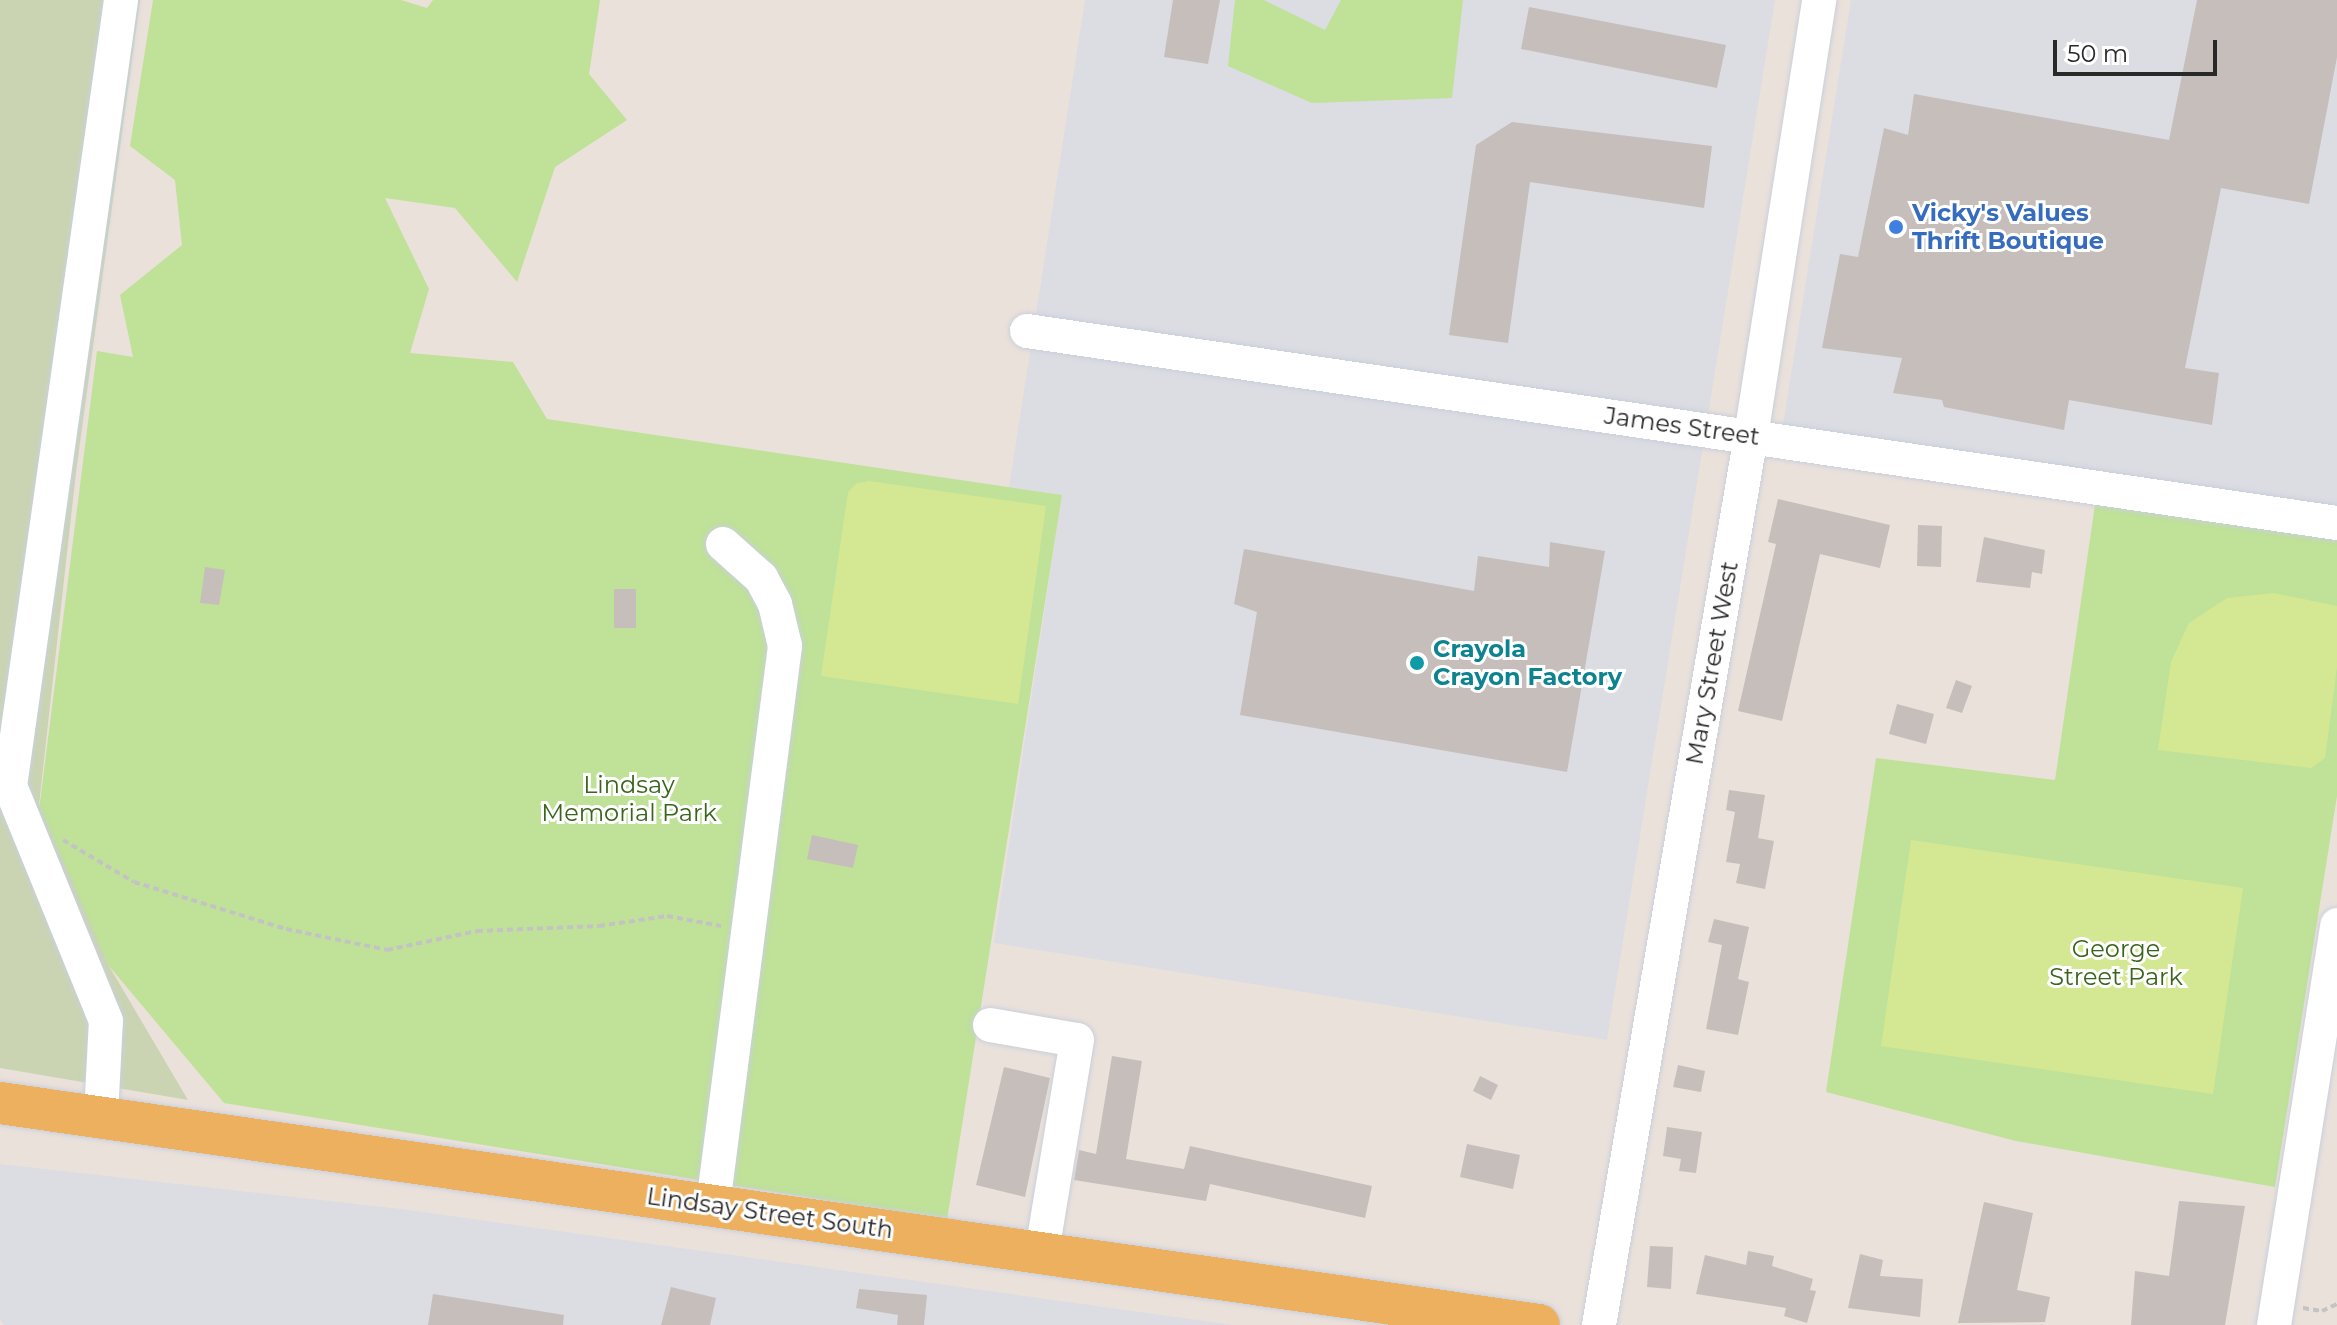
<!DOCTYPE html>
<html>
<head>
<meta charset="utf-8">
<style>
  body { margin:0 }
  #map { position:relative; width:2337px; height:1325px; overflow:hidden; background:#ebe1db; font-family:Montserrat,sans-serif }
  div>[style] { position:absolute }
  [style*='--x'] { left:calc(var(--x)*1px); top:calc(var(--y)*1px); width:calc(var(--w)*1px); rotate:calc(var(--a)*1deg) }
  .industrial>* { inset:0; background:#dcdce3 }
  .green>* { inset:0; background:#bfe198 }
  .cemetery>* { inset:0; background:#cad4b3 }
  .pitch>* { inset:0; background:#d4e894 }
  .building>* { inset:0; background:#c6bebb }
  .path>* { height:4px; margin-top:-2px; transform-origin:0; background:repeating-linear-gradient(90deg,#c3c3c3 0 6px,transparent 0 10px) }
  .roads { filter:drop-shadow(0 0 2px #c9d0db) drop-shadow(0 0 2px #c9d0db) }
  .minor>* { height:34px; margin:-17px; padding:0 17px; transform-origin:17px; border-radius:17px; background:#fff }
  .major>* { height:42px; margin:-21px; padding:0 21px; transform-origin:21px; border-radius:21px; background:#edb05e }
  .dots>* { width:22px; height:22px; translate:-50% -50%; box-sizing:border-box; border:4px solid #fff; border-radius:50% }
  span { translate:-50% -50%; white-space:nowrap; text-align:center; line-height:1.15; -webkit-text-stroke:6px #fff; paint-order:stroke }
  .shop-label { font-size:24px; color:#366cbe; font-weight:700 }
  .left { translate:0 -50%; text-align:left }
  .street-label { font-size:24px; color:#292929 }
  .culture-label { font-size:24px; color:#0d838f; font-weight:700 }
  .park-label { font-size:24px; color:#38641b }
  .scale { position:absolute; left:2053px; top:40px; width:164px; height:36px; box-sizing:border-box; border:4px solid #292929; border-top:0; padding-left:10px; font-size:24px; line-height:28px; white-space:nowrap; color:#292929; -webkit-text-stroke:6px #fff; paint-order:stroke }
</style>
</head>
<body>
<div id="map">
  <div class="industrial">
    <div style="clip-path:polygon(1085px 0,1775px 0,1607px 1040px,994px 943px,1062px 495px,1009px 487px)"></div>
    <div style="clip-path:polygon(1851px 0,2337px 0,2337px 522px,1783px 425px)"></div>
    <div style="clip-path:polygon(0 1164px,401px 1209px,1233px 1325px,4px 1325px,0 1319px)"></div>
  </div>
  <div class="green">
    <div style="clip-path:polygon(153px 0,401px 0,427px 8px,433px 0,600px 0,589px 74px,627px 120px,555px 167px,517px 282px,455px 208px,385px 198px,429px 289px,410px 353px,513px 362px,547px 419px,1062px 495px,947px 1220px,224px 1103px,109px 966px,39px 810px,97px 351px,133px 357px,120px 295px,182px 245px,175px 180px,130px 146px)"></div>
    <div style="clip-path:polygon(1235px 0,1264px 0,1325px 30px,1341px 0,1463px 0,1452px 98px,1312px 103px,1228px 66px)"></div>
    <div style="clip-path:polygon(2098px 484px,2337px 522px,2337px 796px,2275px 1187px,2016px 1141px,1826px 1092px,1876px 758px,2055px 780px)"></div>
  </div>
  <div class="cemetery">
    <div style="clip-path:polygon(0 0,140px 0,76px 472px,39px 805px,109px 966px,188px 1100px,0 1068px)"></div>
  </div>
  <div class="pitch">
    <div style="clip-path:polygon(869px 481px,1046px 506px,1018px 704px,821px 676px,848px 492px,857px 483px)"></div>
    <div style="clip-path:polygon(2274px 593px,2337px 606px,2337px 667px,2325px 758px,2311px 768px,2158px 750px,2171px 662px,2189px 623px,2227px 598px)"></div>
    <div style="clip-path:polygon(1911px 840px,2243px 888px,2213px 1094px,1881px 1046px)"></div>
  </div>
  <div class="building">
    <div style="clip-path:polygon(1173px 0,1220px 0,1208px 64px,1164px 57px)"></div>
    <div style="clip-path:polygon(2197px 0,2337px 0,2337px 57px,2309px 204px,2221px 188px,2185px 368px,2219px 373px,2212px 425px,2069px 400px,2064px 430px,1944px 407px,1942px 400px,1893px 393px,1902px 358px,1822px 348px,1840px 254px,1858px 257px,1884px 128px,1908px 135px,1914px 94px,2169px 140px)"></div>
    <div style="clip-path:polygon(1529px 7px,1726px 45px,1717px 88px,1521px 49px)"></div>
    <div style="clip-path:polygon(1512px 122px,1712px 146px,1704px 208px,1530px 182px,1508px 343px,1449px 335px,1476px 145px)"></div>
    <div style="clip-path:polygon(1778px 499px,1890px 525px,1880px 568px,1820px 554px,1782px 721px,1738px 711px,1776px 544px,1768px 542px)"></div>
    <div style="clip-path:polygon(1918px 525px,1942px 526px,1941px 567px,1917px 566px)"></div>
    <div style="clip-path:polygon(1984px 537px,2045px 550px,2042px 574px,2032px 572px,2030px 588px,1976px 582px)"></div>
    <div style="clip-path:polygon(1550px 542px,1605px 551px,1567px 772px,1240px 715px,1257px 612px,1234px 604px,1244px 549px,1474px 591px,1478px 556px,1549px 567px)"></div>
    <div style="clip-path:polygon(205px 567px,225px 570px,219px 605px,200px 603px)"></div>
    <div style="clip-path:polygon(614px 589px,636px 589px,636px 628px,614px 628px)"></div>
    <div style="clip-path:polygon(1956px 680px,1972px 686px,1962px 713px,1946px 708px)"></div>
    <div style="clip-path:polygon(1897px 704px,1934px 714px,1926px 744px,1889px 734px)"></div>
    <div style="clip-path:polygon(1729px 790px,1765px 795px,1758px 838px,1774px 841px,1765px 889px,1736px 883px,1740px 864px,1726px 862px,1735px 812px,1726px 810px)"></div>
    <div style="clip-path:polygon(812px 835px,858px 845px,853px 868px,807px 859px)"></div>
    <div style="clip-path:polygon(1714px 919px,1749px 927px,1738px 979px,1749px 982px,1738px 1035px,1706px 1029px,1722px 945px,1708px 942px)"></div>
    <div style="clip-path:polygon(1112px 1056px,1142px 1061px,1126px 1159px,1184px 1169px,1190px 1146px,1372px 1186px,1365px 1218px,1210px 1184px,1206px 1201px,1074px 1180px,1079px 1150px,1096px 1154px)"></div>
    <div style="clip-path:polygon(1678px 1065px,1705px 1071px,1701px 1092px,1673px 1087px)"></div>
    <div style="clip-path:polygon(1004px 1067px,1050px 1078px,1025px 1197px,976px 1185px)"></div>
    <div style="clip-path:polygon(1480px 1076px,1498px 1085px,1491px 1100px,1473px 1091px)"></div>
    <div style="clip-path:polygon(1667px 1127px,1702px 1132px,1696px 1173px,1679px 1171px,1681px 1159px,1663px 1156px)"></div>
    <div style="clip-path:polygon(1467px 1144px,1520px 1155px,1513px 1189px,1460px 1177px)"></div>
    <div style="clip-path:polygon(2179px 1201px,2245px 1206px,2225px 1325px,2131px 1325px,2135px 1271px,2169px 1276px)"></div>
    <div style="clip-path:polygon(1984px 1202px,2033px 1213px,2017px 1290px,2050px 1297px,2045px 1322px,1958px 1323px)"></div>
    <div style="clip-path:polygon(1650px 1246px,1673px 1247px,1671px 1289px,1647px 1287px)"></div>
    <div style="clip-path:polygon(1748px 1251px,1774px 1256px,1772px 1266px,1813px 1279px,1810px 1290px,1816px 1291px,1807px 1323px,1784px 1316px,1786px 1308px,1696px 1294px,1705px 1255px,1746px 1265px)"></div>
    <div style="clip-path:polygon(1860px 1254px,1883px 1260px,1880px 1276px,1923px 1279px,1920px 1317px,1848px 1308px)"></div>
    <div style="clip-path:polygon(671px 1287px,716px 1298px,710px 1325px,661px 1325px)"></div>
    <div style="clip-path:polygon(859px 1289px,927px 1295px,924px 1325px,897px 1325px,898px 1315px,856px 1308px)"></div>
    <div style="clip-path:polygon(433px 1294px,564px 1315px,563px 1325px,428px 1325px)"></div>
  </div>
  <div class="path">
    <div style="--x:63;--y:840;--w:82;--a:30.6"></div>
    <div style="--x:134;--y:882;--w:159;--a:17.2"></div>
    <div style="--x:286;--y:929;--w:103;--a:11.7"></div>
    <div style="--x:387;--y:950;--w:92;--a:-11.9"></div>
    <div style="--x:477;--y:931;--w:122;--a:-2.3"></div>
    <div style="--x:599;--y:926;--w:69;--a:-8.4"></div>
    <div style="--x:667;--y:916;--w:55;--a:10.5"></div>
    <div style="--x:2303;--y:1308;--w:19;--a:9"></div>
    <div style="--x:2322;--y:1311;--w:17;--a:-25"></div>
  </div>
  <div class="roads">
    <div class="minor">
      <div style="--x:1027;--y:331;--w:1324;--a:8.34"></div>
      <div style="--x:990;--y:1025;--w:88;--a:9.8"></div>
      <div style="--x:1077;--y:1040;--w:215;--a:99.4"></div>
      <div style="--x:101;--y:1115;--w:94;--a:-87"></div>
      <div style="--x:106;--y:1021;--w:254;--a:-112.2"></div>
      <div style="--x:10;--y:786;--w:794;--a:-81.96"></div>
      <div style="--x:713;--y:1205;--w:564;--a:-82.66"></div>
      <div style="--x:785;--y:646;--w:43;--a:-103.4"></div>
      <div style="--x:775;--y:604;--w:30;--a:-118"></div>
      <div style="--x:761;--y:578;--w:51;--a:-138.2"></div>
      <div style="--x:1599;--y:1325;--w:902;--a:-80.3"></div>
      <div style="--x:1751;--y:436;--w:441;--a:-81.1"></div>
      <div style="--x:2274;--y:1325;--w:405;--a:-81"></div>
    </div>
    <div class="major">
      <div style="--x:0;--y:1103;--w:1555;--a:8.21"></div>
    </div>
  </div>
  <div class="dots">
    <div style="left:1896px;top:227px;background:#3f7fe0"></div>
    <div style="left:1417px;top:663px;background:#0f9aa8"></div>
  </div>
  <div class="shop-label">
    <span class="left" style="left:1912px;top:227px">Vicky's Values<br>Thrift Boutique</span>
  </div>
  <div class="street-label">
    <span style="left:1682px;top:426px;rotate:8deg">James Street</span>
    <span style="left:1712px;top:663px;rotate:-80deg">Mary Street West</span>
    <span style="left:770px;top:1213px;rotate:8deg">Lindsay Street South</span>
  </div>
  <div class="culture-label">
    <span class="left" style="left:1433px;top:663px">Crayola<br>Crayon Factory</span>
  </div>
  <div class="park-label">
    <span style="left:629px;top:799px">Lindsay<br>Memorial Park</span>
    <span style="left:2116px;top:963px">George<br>Street Park</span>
  </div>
  <div class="scale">50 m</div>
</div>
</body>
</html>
